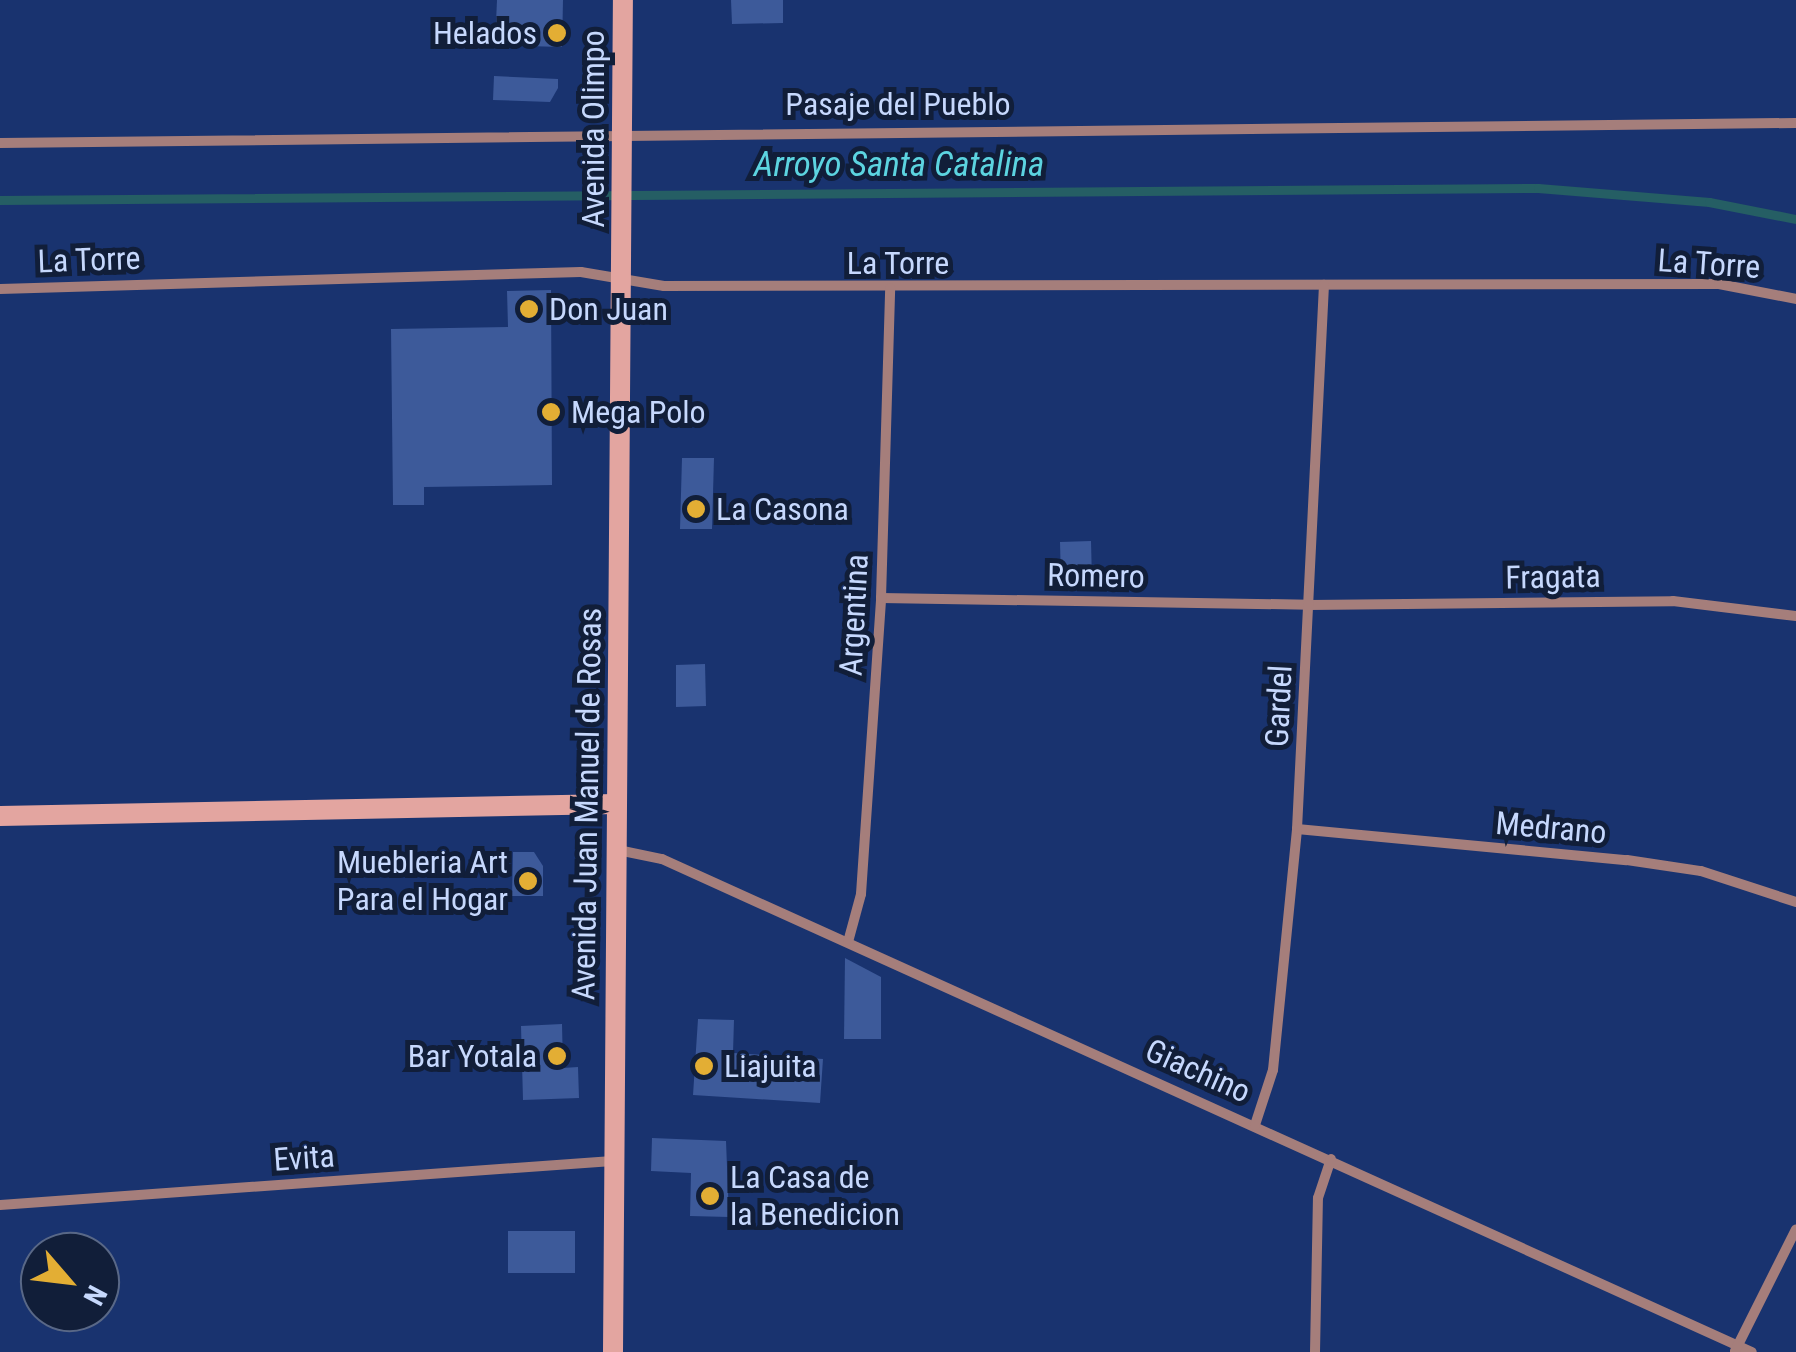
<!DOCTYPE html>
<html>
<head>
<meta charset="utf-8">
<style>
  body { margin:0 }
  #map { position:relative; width:1796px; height:1352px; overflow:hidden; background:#19336f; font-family:"Roboto Condensed",sans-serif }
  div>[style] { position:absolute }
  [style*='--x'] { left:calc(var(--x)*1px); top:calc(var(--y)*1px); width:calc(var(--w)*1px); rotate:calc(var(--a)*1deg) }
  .stream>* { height:9px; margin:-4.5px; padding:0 4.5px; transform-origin:4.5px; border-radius:4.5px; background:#255e64 }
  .building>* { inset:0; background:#3d5a9a }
  .street>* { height:10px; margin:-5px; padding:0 5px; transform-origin:5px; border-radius:5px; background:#a57e7b }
  .secondary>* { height:20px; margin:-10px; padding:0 10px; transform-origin:10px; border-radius:10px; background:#e3a5a0 }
  .dots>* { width:28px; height:28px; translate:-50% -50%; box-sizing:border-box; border:5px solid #111e39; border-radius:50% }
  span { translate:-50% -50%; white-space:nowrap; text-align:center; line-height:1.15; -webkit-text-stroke:10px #111e39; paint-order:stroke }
  .poi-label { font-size:32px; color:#c6d8fd }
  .right { translate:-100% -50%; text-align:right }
  .left { translate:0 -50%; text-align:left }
  .street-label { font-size:32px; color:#c6d8fd }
  .water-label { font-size:35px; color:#5cd4e0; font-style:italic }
  .north { position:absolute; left:20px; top:1232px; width:100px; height:100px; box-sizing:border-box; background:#111e39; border:2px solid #596887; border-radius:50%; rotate:118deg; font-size:28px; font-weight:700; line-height:40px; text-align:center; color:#c6d8fd }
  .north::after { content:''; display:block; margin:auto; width:35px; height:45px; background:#e3ae34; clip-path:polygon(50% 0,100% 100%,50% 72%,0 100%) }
</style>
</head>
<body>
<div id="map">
  <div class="stream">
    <div style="--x:0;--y:200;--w:1538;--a:-0.45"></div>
    <div style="--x:1538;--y:188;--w:172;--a:4.7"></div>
    <div style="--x:1709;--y:202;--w:89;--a:11.1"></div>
  </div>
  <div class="building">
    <div style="clip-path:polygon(497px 0,563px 0,562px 47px,495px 45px)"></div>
    <div style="clip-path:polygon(731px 0,783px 0,783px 23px,732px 24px)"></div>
    <div style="clip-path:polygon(494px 76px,558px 79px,558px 88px,550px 102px,493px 100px)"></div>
    <div style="clip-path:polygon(551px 290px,552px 485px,424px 487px,424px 505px,393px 505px,391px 329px,508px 327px,507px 291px)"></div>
    <div style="clip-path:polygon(682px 458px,714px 458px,712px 529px,680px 529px)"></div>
    <div style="clip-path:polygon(1091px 541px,1092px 581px,1061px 582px,1060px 542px)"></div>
    <div style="clip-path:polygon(705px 664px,706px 706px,676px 707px,676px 665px)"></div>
    <div style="clip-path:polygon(513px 852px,534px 852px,543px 866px,543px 896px,512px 896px)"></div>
    <div style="clip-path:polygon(845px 958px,881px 977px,881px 1039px,844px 1039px)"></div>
    <div style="clip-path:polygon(698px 1019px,734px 1020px,733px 1053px,823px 1059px,820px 1103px,693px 1095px)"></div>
    <div style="clip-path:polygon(562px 1024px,563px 1068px,578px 1067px,579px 1098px,523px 1100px,521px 1026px)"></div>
    <div style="clip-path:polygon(652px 1138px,726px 1141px,729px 1217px,690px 1216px,691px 1173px,651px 1171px)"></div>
    <div style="clip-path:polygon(508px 1231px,575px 1231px,575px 1273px,508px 1273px)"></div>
  </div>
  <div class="street">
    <div style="--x:0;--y:143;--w:1796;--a:-0.64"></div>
    <div style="--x:0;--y:289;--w:581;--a:-1.68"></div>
    <div style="--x:581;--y:272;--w:84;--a:9.6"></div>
    <div style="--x:664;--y:286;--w:1055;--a:-0.11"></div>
    <div style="--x:1719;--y:284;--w:78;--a:11"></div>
    <div style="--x:881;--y:598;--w:428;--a:0.9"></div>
    <div style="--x:1309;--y:605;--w:364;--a:-0.6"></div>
    <div style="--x:1673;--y:601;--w:124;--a:7"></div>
    <div style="--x:1297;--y:829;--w:331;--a:5.4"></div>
    <div style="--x:1627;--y:860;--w:75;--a:8.5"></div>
    <div style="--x:1701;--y:871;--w:100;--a:18.1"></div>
    <div style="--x:618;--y:850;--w:45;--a:11.6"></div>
    <div style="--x:662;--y:859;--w:1196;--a:24.34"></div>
    <div style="--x:848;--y:942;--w:50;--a:-74.8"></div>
    <div style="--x:861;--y:894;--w:297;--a:-86.1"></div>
    <div style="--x:881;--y:598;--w:310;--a:-88.3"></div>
    <div style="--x:1255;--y:1125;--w:58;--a:-71.9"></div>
    <div style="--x:1273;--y:1070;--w:242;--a:-84.3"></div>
    <div style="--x:1297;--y:829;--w:545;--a:-87.16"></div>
    <div style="--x:0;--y:1205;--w:614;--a:-4.11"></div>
    <div style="--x:1735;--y:1351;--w:136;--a:-63.4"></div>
    <div style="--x:1315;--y:1352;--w:154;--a:-88.9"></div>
    <div style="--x:1318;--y:1198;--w:41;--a:-71.6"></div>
  </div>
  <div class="secondary">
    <div style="--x:0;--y:816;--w:616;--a:-1.12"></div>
    <div style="--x:613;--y:1352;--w:1352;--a:-89.58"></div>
  </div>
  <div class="dots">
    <div style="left:557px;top:33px;background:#e3ae34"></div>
    <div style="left:529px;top:309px;background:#e3ae34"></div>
    <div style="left:551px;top:412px;background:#e3ae34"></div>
    <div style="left:696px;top:509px;background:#e3ae34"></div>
    <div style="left:528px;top:881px;background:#e3ae34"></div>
    <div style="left:557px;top:1056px;background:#e3ae34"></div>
    <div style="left:704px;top:1066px;background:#e3ae34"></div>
    <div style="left:710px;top:1196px;background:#e3ae34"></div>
  </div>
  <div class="poi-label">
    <span class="right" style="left:537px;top:33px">Helados</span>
    <span class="left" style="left:549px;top:309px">Don Juan</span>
    <span class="left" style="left:571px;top:412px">Mega Polo</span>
    <span class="left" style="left:716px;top:509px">La Casona</span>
    <span class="right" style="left:508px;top:881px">Muebleria Art<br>Para el Hogar</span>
    <span class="right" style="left:537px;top:1056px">Bar Yotala</span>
    <span class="left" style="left:724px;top:1066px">Liajuita</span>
    <span class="left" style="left:730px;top:1196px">La Casa de<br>la Benedicion</span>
  </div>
  <div class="street-label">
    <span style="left:898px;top:104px">Pasaje del Pueblo</span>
    <span style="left:593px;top:129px;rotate:-90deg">Avenida Olimpo</span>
    <span style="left:89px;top:260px;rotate:-2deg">La Torre</span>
    <span style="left:898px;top:263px">La Torre</span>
    <span style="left:1709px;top:264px;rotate:4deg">La Torre</span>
    <span style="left:1096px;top:576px;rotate:1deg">Romero</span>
    <span style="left:1553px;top:577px;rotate:-1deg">Fragata</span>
    <span style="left:854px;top:615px;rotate:-87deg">Argentina</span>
    <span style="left:1279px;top:706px;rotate:-87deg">Gardel</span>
    <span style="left:587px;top:804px;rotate:-89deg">Avenida Juan Manuel de Rosas</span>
    <span style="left:1551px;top:828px;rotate:5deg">Medrano</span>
    <span style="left:1198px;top:1071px;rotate:24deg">Giachino</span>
    <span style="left:304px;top:1158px;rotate:-4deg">Evita</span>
  </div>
  <div class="water-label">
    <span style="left:899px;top:165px">Arroyo Santa Catalina</span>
  </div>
  <div class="north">N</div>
</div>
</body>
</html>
